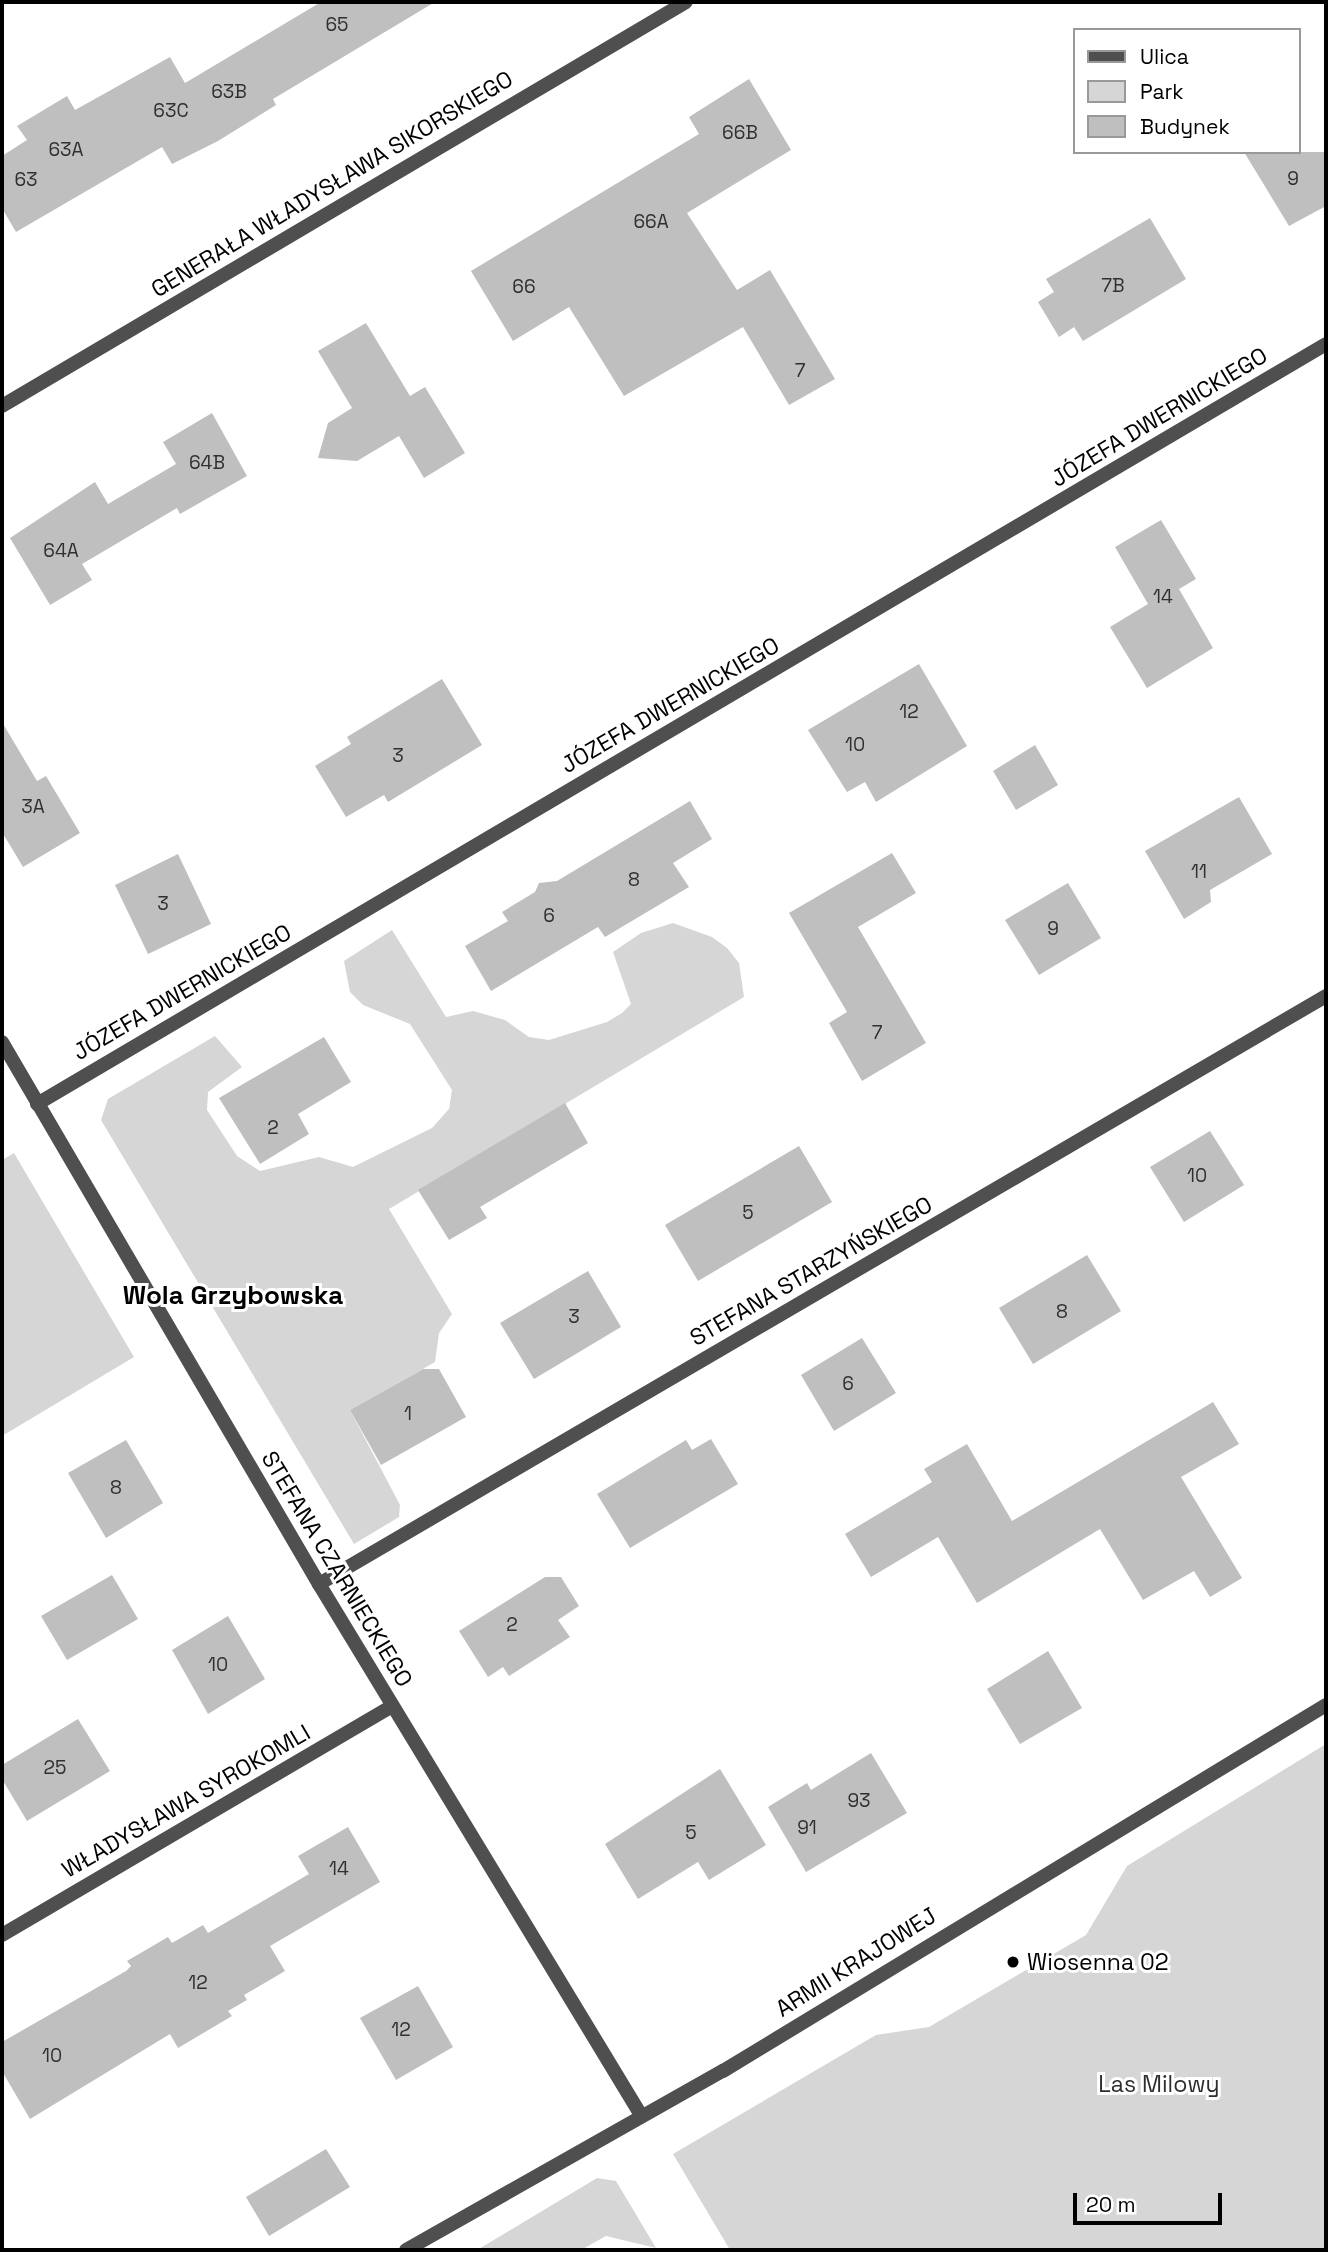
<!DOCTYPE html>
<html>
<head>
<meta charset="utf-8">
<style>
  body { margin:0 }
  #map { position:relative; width:1328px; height:2252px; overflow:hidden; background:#fff; font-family:"Space Grotesk",sans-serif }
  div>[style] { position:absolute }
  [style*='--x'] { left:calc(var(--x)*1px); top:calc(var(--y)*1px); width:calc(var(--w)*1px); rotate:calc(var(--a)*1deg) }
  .green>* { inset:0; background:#d6d6d6 }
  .building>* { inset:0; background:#bfbfbf }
  .minor>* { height:14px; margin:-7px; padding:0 7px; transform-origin:7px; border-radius:7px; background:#4f4f4f }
  .tertiary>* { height:14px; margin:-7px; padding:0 7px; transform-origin:7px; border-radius:7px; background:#4f4f4f }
  .dots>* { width:19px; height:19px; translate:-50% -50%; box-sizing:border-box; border:4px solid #fff; border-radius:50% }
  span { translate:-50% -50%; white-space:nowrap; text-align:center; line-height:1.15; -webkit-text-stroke:6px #fff; paint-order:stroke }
  .number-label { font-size:19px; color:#303030 }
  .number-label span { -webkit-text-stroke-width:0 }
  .street-label { font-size:23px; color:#000 }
  .poi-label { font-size:23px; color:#000 }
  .left { translate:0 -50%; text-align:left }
  .park-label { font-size:23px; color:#2d2d2d }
  .quarter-label { font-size:26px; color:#000; font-weight:700 }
  .frame { position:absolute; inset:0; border:4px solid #000; pointer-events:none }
  .legend { position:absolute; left:1073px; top:28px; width:228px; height:126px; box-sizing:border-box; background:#fff; border:2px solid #999; margin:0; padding:9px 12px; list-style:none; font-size:21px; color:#000 }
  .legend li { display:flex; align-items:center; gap:14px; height:35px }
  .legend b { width:35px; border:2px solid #999 }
  .scale { position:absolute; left:1073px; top:2193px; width:149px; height:32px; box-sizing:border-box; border:4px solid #000; border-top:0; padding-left:9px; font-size:21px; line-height:24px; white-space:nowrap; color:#000; -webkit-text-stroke:5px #fff; paint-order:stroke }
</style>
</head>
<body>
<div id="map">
  <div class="green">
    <div style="clip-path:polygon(673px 923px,712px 937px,727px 948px,739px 963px,744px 997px,389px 1209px,452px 1314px,439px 1333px,435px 1362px,350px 1410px,400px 1505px,399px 1517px,354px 1544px,101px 1120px,108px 1099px,215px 1036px,242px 1067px,208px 1092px,207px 1110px,237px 1156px,260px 1171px,319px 1157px,353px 1167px,432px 1128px,449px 1109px,452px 1090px,410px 1024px,363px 1005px,350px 992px,344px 961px,392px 930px,446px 1017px,473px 1011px,505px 1020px,529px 1037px,549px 1040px,607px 1022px,622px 1013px,631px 1004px,613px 952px,641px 933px)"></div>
    <div style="clip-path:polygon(14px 1153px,134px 1357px,2px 1436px,2px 1160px)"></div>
    <div style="clip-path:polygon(1326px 1744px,1326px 2250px,730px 2250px,673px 2154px,876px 2035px,929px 2027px,1086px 1935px,1127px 1866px)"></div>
    <div style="clip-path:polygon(597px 2178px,616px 2181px,656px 2248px,606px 2236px,581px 2250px,477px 2250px)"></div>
  </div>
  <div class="building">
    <div style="clip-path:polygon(321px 2px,435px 2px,273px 99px,276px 105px,218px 141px,172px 164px,162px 147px,16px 232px,2px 208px,2px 156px,27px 140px,17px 126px,67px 96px,75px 110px,170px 57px,185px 83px)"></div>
    <div style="clip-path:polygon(749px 79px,791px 150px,687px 213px,737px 290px,770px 270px,835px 379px,789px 405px,743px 327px,624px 396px,569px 307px,513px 341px,471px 271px,699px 134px,689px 117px)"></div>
    <div style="clip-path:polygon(1244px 152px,1326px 152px,1326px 206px,1289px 226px)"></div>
    <div style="clip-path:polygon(1150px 218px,1186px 279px,1083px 341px,1074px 327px,1059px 337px,1038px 302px,1054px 292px,1046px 279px)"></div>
    <div style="clip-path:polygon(366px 323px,410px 396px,425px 387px,465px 453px,424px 478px,399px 436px,357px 461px,318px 458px,328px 423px,352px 408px,318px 351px)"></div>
    <div style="clip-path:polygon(212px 413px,247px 476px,180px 514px,177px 508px,82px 564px,92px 580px,50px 605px,10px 538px,95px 482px,108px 504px,176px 464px,163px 442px)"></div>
    <div style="clip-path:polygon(1161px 520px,1196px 579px,1179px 589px,1213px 648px,1147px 688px,1110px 627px,1148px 604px,1115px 547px)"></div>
    <div style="clip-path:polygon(919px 664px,967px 746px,876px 802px,865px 782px,847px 792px,808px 730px)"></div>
    <div style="clip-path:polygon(442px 679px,482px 745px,388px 802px,384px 795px,346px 817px,315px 766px,351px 744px,347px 737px)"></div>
    <div style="clip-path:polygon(2px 722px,37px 781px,46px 776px,80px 833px,23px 867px,2px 832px)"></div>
    <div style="clip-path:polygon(1035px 745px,1058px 785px,1016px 810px,993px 771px)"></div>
    <div style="clip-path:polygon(1239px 797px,1272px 854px,1210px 890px,1211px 902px,1184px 919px,1145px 851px)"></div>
    <div style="clip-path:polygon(690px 801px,712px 839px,673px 863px,689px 887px,605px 937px,598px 927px,491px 991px,465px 946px,508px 921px,502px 912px,535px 892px,539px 883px,557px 881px)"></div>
    <div style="clip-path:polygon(892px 853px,916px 893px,858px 927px,926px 1043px,862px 1081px,829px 1023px,847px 1012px,789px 913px)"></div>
    <div style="clip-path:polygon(178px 854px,211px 924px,148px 954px,115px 885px)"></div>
    <div style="clip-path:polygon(1068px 883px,1101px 938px,1039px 975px,1005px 920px)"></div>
    <div style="clip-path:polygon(324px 1037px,351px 1082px,298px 1114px,309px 1134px,260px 1164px,219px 1098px)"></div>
    <div style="clip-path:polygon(565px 1103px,588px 1143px,480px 1207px,487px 1218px,449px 1240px,418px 1190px)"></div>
    <div style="clip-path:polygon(1210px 1131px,1244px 1185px,1184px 1222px,1150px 1167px)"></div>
    <div style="clip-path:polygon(799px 1146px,832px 1202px,698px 1281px,665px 1225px)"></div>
    <div style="clip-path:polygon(1087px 1255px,1121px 1311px,1033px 1364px,999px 1308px)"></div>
    <div style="clip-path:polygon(588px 1271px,621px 1327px,534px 1379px,500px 1323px)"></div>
    <div style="clip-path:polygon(862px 1338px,896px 1393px,834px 1431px,801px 1375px)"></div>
    <div style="clip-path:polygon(423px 1369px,439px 1369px,466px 1417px,381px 1465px,350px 1410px)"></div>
    <div style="clip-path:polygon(1213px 1402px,1239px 1444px,1181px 1477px,1242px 1578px,1210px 1597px,1194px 1571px,1143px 1600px,1100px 1529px,977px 1603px,938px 1537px,871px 1577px,845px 1534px,932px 1482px,924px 1469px,967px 1444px,1012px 1521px)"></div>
    <div style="clip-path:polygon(711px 1439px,738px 1484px,630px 1548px,597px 1494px,686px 1440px,692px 1450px)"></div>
    <div style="clip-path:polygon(126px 1440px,163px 1503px,106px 1538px,68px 1473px)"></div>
    <div style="clip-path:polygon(112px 1575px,138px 1619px,67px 1660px,41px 1616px)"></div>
    <div style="clip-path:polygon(545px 1577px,561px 1577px,579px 1606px,558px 1620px,570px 1637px,509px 1676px,503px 1667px,488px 1677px,459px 1631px)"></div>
    <div style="clip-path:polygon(228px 1616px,265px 1679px,208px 1714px,172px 1650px)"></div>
    <div style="clip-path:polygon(1048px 1651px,1082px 1708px,1020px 1744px,987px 1689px)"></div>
    <div style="clip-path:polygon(78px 1719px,110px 1771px,27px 1821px,2px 1779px,2px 1765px)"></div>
    <div style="clip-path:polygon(871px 1753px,907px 1813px,806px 1872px,768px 1807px,807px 1783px,811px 1790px)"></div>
    <div style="clip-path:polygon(720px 1769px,766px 1845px,709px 1880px,698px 1862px,638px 1899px,605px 1844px)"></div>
    <div style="clip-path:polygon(348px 1827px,380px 1882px,270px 1946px,285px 1971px,244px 1995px,247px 2000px,228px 2011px,232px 2016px,178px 2048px,170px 2034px,30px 2119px,2px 2071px,2px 2042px,126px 1971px,131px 1966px,127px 1961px,168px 1937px,172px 1943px,203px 1925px,208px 1933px,309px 1874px,298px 1856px)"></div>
    <div style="clip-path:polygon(418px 1986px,453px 2047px,396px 2080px,360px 2018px)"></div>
    <div style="clip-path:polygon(326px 2149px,350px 2187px,269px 2236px,246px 2197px)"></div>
  </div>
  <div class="minor">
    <div style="--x:2;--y:406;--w:794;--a:-30.57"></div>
    <div style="--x:2;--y:1042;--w:628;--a:59.68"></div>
    <div style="--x:319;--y:1584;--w:621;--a:58.77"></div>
    <div style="--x:37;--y:1104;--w:1496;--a:-30.52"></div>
    <div style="--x:319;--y:1584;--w:1166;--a:-30.28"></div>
    <div style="--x:2;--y:1935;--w:452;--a:-30.4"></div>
  </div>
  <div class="tertiary">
    <div style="--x:406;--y:2250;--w:364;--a:-29.5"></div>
    <div style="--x:723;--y:2071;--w:705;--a:-31.26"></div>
  </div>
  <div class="dots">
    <div style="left:1013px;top:1962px;background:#000"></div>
  </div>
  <div class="number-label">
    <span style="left:337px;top:25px">65</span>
    <span style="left:229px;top:92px">63B</span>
    <span style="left:171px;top:111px">63C</span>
    <span style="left:740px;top:133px">66B</span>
    <span style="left:66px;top:150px">63A</span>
    <span style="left:1293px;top:179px">9</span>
    <span style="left:26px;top:180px">63</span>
    <span style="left:651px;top:222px">66A</span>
    <span style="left:1113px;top:286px">7B</span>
    <span style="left:524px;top:287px">66</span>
    <span style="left:800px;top:371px">7</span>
    <span style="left:207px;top:463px">64B</span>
    <span style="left:61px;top:551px">64A</span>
    <span style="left:1163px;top:597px">14</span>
    <span style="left:909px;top:712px">12</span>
    <span style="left:855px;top:745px">10</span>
    <span style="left:398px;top:756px">3</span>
    <span style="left:33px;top:807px">3A</span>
    <span style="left:1199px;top:872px">11</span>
    <span style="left:634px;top:880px">8</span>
    <span style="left:163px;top:904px">3</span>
    <span style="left:549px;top:916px">6</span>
    <span style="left:1053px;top:929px">9</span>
    <span style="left:877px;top:1033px">7</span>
    <span style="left:273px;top:1128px">2</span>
    <span style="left:1197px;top:1176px">10</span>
    <span style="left:748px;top:1213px">5</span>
    <span style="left:1062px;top:1312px">8</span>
    <span style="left:574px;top:1317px">3</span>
    <span style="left:848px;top:1384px">6</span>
    <span style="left:408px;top:1414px">1</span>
    <span style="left:116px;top:1488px">8</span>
    <span style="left:512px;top:1625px">2</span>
    <span style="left:218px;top:1665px">10</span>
    <span style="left:55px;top:1768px">25</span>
    <span style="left:859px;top:1801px">93</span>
    <span style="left:807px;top:1828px">91</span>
    <span style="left:691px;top:1833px">5</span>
    <span style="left:339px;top:1869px">14</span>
    <span style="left:198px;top:1983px">12</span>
    <span style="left:401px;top:2030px">12</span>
    <span style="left:52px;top:2056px">10</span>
  </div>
  <div class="street-label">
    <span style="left:332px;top:184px;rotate:-31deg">GENERAŁA WŁADYSŁAWA SIKORSKIEGO</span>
    <span style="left:1159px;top:417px;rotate:-31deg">JÓZEFA DWERNICKIEGO</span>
    <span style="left:670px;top:705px;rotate:-30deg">JÓZEFA DWERNICKIEGO</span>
    <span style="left:182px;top:992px;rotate:-30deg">JÓZEFA DWERNICKIEGO</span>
    <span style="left:811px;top:1271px;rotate:-30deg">STEFANA STARZYŃSKIEGO</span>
    <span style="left:337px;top:1569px;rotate:59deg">STEFANA CZARNIECKIEGO</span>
    <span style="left:186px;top:1801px;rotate:-30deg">WŁADYSŁAWA SYROKOMLI</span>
    <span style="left:856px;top:1962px;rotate:-32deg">ARMII KRAJOWEJ</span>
  </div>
  <div class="poi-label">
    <span class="left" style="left:1027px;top:1962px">Wiosenna 02</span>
  </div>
  <div class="park-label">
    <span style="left:1159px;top:2084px">Las Milowy</span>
  </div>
  <div class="quarter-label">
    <span style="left:233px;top:1296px">Wola Grzybowska</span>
  </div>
  <div class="frame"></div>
  <ul class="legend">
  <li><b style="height:9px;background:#4f4f4f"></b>Ulica</li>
  <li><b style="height:19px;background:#d6d6d6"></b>Park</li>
  <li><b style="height:19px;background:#bfbfbf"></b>Budynek</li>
  </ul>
  <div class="scale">20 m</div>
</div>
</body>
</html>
